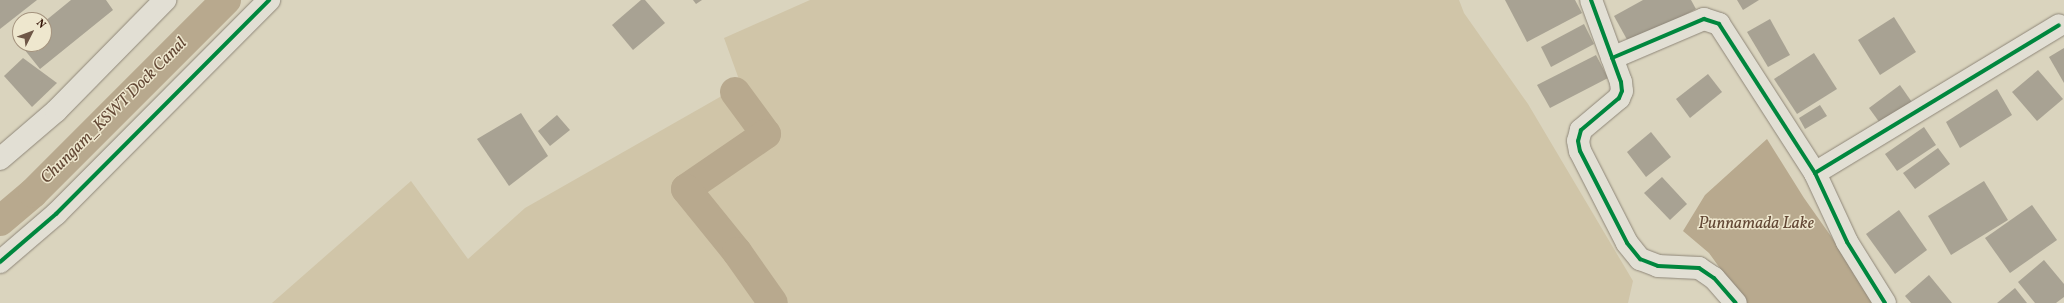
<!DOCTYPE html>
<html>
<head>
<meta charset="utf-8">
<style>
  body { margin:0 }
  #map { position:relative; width:2064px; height:303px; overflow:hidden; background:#dad4be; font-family:Vollkorn,serif }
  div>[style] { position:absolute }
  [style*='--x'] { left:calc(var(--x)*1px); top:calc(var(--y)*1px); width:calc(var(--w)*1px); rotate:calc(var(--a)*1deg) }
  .green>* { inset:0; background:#d0c5a8 }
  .water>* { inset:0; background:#b8a98e }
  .canal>* { height:30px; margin:-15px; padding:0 15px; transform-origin:15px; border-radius:15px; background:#b8a98e }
  .building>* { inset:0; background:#a8a293 }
  .roads { filter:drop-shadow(0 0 1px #8f8779) drop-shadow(0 0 1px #8f8779) }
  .minor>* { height:22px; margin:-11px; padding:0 11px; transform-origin:11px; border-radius:11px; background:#e2dfd4 }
  .secondary>* { height:22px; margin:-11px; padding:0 11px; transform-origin:11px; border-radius:11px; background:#e2dfd4 }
  .cycleway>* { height:4px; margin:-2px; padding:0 2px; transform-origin:2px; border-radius:2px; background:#00873e }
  span { translate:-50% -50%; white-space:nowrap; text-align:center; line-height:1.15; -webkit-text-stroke:3px #eee7ce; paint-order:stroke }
  .water-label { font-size:17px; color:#634835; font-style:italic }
  .north { position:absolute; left:12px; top:12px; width:40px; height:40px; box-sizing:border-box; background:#eee7ce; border:1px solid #a4937e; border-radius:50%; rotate:48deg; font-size:11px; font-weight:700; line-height:16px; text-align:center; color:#341407 }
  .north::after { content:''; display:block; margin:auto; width:14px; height:18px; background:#6e5747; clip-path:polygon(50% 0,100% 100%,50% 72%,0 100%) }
</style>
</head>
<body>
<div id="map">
  <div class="green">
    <div style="clip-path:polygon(810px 0,1459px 0,1464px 13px,1528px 104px,1633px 281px,1628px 303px,272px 303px,411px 181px,468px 259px,525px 208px,741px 85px,724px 38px)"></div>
  </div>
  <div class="water">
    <div style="clip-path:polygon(1767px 139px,1804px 198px,1878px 303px,1745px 303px,1709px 253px,1683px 231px,1705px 195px)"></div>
  </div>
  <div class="canal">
    <div style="--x:735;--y:92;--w:52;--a:53.6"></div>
    <div style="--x:766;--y:134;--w:97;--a:145.5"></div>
    <div style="--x:686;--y:189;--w:81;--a:51"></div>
    <div style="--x:737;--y:252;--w:62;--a:54.8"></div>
    <div style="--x:0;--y:221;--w:43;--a:-40.3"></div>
    <div style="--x:33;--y:193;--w:273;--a:-45"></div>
  </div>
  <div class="building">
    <div style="clip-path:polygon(0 0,37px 0,0 29px)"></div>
    <div style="clip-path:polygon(71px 0,106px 0,113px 10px,40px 69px,20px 44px,44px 44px,44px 22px)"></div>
    <div style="clip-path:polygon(641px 0,645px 0,665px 23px,633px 50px,612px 25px)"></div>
    <div style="clip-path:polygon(693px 0,702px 0,696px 4px)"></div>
    <div style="clip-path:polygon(1505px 0,1575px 0,1582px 13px,1527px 42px)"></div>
    <div style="clip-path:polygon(1643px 0,1691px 0,1696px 9px,1630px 45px,1614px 16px)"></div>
    <div style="clip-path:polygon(1737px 0,1759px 0,1743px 10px)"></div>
    <div style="clip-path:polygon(1894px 17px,1916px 52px,1880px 75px,1858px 40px)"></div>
    <div style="clip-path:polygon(1770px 19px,1790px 55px,1768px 67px,1747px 32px)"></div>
    <div style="clip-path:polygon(1584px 24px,1594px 44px,1551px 67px,1541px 47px)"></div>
    <div style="clip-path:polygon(2064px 48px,2064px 83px,2049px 57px)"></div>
    <div style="clip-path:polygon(1814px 53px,1837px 89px,1797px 114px,1774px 79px)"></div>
    <div style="clip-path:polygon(1596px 55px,1608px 78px,1550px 108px,1537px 85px)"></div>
    <div style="clip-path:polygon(23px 58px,57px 83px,32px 107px,4px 76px)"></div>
    <div style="clip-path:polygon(2038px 70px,2063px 99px,2037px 121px,2012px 92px)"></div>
    <div style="clip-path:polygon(1708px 74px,1722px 92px,1690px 118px,1676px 99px)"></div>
    <div style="clip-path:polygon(1900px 85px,1916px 108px,1885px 130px,1869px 108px)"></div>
    <div style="clip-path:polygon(1997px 89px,2012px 115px,1960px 148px,1946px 122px)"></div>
    <div style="clip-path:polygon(1820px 105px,1827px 116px,1805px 129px,1799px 118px)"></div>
    <div style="clip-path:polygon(521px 113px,548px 156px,509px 186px,477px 139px)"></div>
    <div style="clip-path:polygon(557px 115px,570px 130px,550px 146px,538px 131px)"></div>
    <div style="clip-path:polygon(1924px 127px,1936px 145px,1897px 171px,1885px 154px)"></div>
    <div style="clip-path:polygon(1651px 132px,1671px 157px,1646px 177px,1627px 152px)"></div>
    <div style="clip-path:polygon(1938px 148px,1950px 164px,1915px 189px,1903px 173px)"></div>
    <div style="clip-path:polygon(1662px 177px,1687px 204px,1670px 220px,1644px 193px)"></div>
    <div style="clip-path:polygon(1984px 181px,2008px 220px,1951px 255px,1928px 216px)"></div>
    <div style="clip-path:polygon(2032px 205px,2057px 240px,2010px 273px,1985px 238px)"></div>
    <div style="clip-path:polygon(1899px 210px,1927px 250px,1895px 274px,1866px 234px)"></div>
    <div style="clip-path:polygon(2044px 260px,2064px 284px,2064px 297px,2056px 303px,2035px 303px,2018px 282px)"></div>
    <div style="clip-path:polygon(1929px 275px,1952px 303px,1911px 303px,1905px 296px)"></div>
    <div style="clip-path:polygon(2015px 288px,2027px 303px,1997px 303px)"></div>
  </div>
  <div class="roads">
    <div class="minor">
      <div style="--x:1591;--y:0;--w:87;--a:69.9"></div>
      <div style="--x:1621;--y:82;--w:9;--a:84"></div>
      <div style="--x:1622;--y:91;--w:8;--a:113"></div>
      <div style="--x:1619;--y:98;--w:50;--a:139.9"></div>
      <div style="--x:1581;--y:130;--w:11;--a:105"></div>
      <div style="--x:1578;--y:141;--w:10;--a:79"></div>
      <div style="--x:1580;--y:151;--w:103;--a:62.9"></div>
      <div style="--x:1627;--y:243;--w:21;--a:51"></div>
      <div style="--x:1640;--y:259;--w:19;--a:21"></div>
      <div style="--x:1658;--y:266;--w:41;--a:2.8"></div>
      <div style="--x:1699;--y:268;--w:18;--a:34"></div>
      <div style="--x:1714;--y:278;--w:33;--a:49"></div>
      <div style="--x:1612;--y:58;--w:100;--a:-23"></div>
      <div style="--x:1704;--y:19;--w:16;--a:18"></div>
      <div style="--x:1719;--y:24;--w:177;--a:57.2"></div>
      <div style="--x:1815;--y:173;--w:76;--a:65.1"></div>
      <div style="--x:1847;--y:242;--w:72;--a:58.1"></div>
      <div style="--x:1815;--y:173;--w:285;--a:-31.2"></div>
      <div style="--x:0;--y:262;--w:74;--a:-40.6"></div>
      <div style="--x:56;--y:214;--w:302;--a:-45.1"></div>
    </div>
    <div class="secondary">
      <div style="--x:0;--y:159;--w:74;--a:-40.6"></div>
      <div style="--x:56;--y:111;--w:156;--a:-45.5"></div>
    </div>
  </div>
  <div class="cycleway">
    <div style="--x:1591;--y:0;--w:87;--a:69.9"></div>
    <div style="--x:1621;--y:82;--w:9;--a:84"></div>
    <div style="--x:1622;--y:91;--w:8;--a:113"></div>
    <div style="--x:1619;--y:98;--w:50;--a:139.9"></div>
    <div style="--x:1581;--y:130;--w:11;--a:105"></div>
    <div style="--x:1578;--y:141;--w:10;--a:79"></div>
    <div style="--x:1580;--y:151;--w:103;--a:62.9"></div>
    <div style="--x:1627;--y:243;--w:21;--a:51"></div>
    <div style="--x:1640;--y:259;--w:19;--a:21"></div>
    <div style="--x:1658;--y:266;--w:41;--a:2.8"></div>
    <div style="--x:1699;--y:268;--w:18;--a:34"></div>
    <div style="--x:1714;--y:278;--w:33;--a:49"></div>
    <div style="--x:1612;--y:58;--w:100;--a:-23"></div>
    <div style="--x:1704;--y:19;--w:16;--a:18"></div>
    <div style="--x:1719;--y:24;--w:177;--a:57.2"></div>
    <div style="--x:1815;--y:173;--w:76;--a:65.1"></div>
    <div style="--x:1847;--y:242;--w:72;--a:58.1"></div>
    <div style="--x:1815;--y:173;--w:285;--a:-31.2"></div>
    <div style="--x:0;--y:262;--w:74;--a:-40.6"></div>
    <div style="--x:56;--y:214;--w:302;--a:-45.1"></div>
  </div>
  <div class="water-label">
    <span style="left:114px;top:111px;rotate:-45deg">Chungam_KSWT Dock Canal</span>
    <span style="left:1756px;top:224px">Punnamada Lake</span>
  </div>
  <div class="north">N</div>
</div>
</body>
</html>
